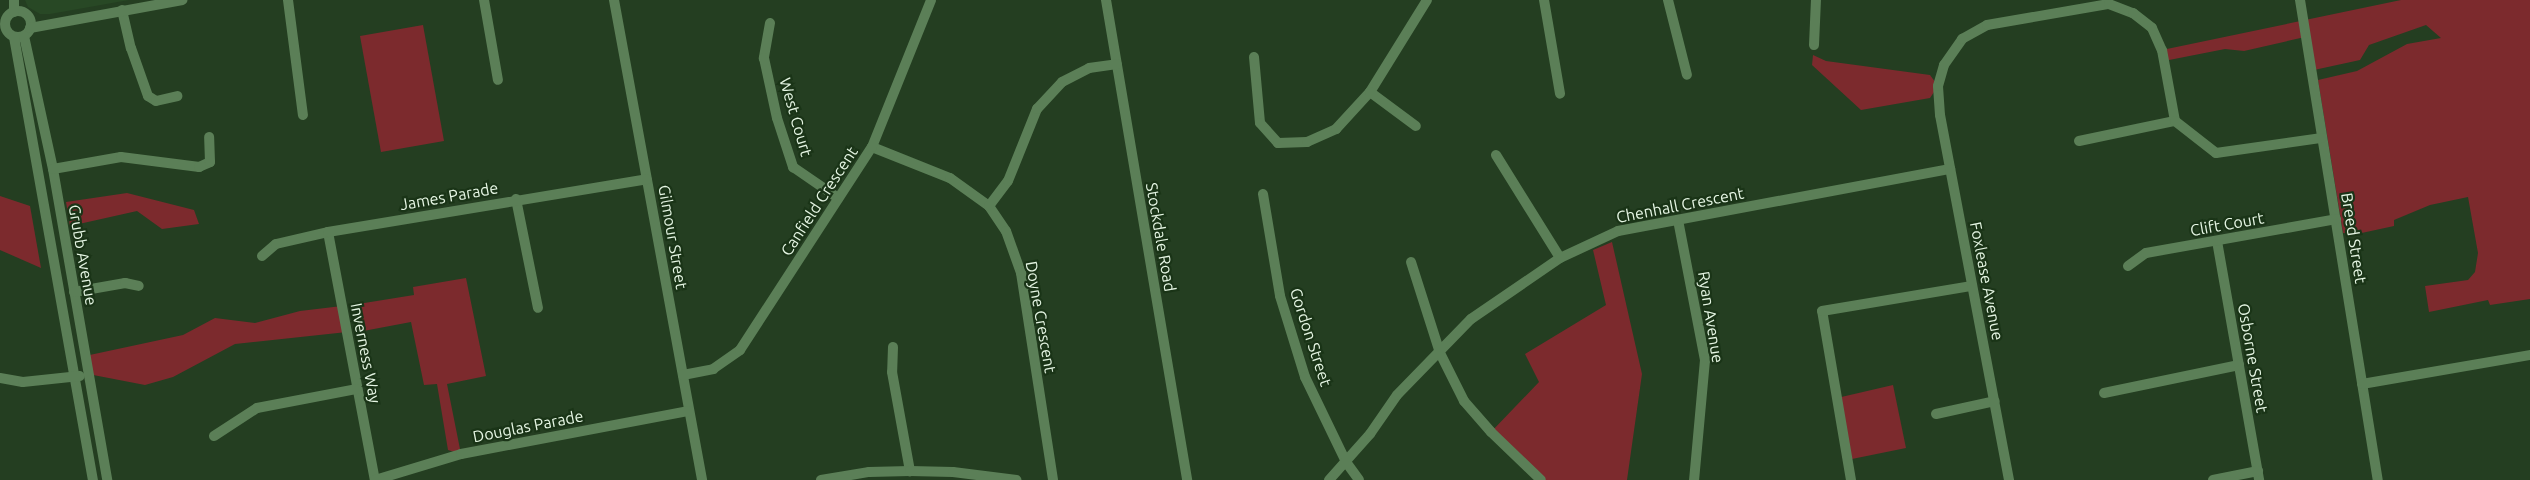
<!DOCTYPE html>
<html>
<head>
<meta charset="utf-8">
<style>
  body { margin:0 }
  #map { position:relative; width:2530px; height:480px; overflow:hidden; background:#243e21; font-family:Ubuntu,sans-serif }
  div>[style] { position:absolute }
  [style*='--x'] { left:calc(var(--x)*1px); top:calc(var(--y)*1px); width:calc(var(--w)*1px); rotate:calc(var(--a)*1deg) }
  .built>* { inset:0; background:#284825 }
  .green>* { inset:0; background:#7c2a2d }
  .minor>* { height:10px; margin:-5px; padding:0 5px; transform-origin:5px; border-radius:5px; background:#5b7f57 }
  .minor>.ring { margin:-5px; padding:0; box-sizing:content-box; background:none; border:10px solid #5b7f57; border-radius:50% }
  span { translate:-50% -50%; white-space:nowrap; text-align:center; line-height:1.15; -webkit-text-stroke:4.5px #1a3417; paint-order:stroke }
  .street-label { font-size:16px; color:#e6f6e4 }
</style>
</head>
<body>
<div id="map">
  <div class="built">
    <div style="clip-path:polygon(25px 0,129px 0,50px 14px,40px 14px,28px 7px)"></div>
  </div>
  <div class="green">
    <div style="clip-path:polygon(2401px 0,2530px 0,2530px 299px,2490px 305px,2488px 300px,2429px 312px,2425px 286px,2468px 280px,2475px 272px,2478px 253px,2468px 197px,2430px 205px,2394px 220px,2394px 226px,2357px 234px,2343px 233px,2318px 80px,2357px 71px,2407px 44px,2441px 38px,2426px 25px,2369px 45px,2360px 60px,2314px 70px,2305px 37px,2244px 51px,2225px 49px,2164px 61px,2162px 50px)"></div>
    <div style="clip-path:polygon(423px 25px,444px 141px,381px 152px,360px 36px)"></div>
    <div style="clip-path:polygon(1813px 55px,1826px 61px,1930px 75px,1938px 86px,1930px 98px,1861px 110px,1812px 65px)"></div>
    <div style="clip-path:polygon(127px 193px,194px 210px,199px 224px,162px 229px,137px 211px,70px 226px,66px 202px)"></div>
    <div style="clip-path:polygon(0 196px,30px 206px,41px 268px,0 250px)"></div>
    <div style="clip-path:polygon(1612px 242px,1642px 374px,1627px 480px,1541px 480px,1491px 432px,1539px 382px,1525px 354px,1606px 305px,1593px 250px)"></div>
    <div style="clip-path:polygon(466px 278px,486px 376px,447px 384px,461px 454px,448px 450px,437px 384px,424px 385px,411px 322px,358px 332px,352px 305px,414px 295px,413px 287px)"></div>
    <div style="clip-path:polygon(342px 306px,347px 332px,235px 344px,173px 377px,145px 385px,88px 374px,85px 356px,183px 335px,215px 318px,255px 323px,300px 311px)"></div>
    <div style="clip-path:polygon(1893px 385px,1906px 448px,1847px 460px,1837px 398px)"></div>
  </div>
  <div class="minor">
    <div style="--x:288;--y:0;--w:116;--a:82.6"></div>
    <div style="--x:484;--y:0;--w:81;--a:80.1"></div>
    <div style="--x:614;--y:0;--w:488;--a:79.6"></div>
    <div style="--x:1106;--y:0;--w:487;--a:80.4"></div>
    <div style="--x:1544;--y:0;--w:95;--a:80.3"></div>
    <div style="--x:1668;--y:0;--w:77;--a:75.8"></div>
    <div style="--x:2300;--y:0;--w:486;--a:80.8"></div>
    <div style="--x:122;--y:10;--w:39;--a:77"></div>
    <div style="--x:131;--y:48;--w:51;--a:70.5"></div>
    <div style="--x:148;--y:96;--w:9;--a:32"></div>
    <div style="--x:156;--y:101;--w:22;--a:-13"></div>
    <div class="ring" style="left:5px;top:11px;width:16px;height:16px"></div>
    <div style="--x:14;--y:12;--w:12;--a:-90"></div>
    <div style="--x:770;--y:23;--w:36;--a:100"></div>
    <div style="--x:764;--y:58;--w:61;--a:77.8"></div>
    <div style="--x:777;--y:118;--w:52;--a:71.9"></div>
    <div style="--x:793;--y:167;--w:55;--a:34.6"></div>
    <div style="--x:30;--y:28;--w:155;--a:-10.4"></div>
    <div style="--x:24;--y:36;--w:136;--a:77.7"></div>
    <div style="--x:53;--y:169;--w:316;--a:80.1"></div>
    <div style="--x:14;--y:37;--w:450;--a:79.9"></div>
    <div style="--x:1814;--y:45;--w:45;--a:-87.5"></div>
    <div style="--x:1254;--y:57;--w:66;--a:84.8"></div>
    <div style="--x:1260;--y:123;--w:27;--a:48"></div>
    <div style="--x:1278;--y:143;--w:29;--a:-2"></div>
    <div style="--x:1307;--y:142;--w:32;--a:-24"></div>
    <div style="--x:1336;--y:129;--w:50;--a:-47.4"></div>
    <div style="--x:1370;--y:92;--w:108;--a:-58.2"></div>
    <div style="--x:1370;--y:92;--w:57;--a:36.5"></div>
    <div style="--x:2079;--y:141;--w:98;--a:-11.8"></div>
    <div style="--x:872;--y:147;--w:84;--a:21.7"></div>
    <div style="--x:950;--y:178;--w:48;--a:35.7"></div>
    <div style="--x:989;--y:206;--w:30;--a:56"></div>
    <div style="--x:1006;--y:231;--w:45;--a:70.3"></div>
    <div style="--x:1021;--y:273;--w:209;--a:81.2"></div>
    <div style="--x:1496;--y:155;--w:121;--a:58.1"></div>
    <div style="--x:53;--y:169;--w:69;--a:-10"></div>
    <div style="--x:121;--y:157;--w:79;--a:7.3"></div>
    <div style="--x:199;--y:167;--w:12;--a:-24"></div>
    <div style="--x:210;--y:162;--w:25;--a:-92"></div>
    <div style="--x:1263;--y:194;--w:103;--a:80.5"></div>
    <div style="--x:1280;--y:296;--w:85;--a:72.8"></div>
    <div style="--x:1305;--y:377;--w:94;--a:64.2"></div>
    <div style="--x:1346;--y:462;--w:22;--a:54"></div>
    <div style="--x:516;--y:199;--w:111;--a:78.6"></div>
    <div style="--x:989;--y:206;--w:31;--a:-53"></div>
    <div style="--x:1008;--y:181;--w:78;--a:-68.1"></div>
    <div style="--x:1037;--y:109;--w:37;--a:-47"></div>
    <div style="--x:1062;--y:82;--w:30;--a:-27"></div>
    <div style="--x:1089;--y:68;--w:28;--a:-8"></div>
    <div style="--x:1678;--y:220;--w:143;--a:79.1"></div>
    <div style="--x:1705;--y:360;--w:121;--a:95.2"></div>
    <div style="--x:328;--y:232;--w:252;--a:79.3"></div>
    <div style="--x:2217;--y:241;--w:243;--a:80"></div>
    <div style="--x:262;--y:256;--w:18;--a:-41"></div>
    <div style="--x:276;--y:244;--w:53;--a:-13"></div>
    <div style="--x:328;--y:232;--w:323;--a:-9.4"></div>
    <div style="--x:1411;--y:262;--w:96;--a:72.3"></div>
    <div style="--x:1440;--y:353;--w:54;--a:63.4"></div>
    <div style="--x:1464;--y:401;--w:41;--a:48.9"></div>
    <div style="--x:1491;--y:432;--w:69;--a:43.8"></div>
    <div style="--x:2128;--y:266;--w:22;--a:-36"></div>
    <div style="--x:2146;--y:253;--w:193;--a:-10.1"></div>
    <div style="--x:74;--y:292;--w:52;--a:-10"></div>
    <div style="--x:125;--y:283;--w:14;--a:12"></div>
    <div style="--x:893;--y:347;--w:25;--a:92"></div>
    <div style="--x:892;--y:372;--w:101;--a:79.7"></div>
    <div style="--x:683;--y:375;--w:31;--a:-11"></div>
    <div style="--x:713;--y:369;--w:33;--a:-35"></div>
    <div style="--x:740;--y:350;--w:242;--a:-57"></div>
    <div style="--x:872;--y:147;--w:158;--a:-68.1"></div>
    <div style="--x:0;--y:378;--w:23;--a:10"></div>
    <div style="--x:23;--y:382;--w:57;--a:-6"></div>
    <div style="--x:2362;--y:384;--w:170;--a:-9.8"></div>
    <div style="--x:2104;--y:393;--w:138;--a:-11.7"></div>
    <div style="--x:1936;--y:414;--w:60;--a:-12.4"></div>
    <div style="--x:214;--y:436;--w:51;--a:-33.1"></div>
    <div style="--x:257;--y:408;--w:102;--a:-10.8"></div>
    <div style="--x:375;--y:480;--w:90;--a:-16.8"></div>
    <div style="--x:461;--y:454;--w:232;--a:-10.7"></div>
    <div style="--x:821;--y:480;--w:49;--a:-9.5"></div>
    <div style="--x:869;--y:472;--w:41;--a:-1.4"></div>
    <div style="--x:910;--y:471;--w:43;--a:1.3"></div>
    <div style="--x:953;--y:472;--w:64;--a:7.2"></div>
    <div style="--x:1329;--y:480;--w:62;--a:-48.3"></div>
    <div style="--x:1370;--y:434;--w:47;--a:-55.3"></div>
    <div style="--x:1397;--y:395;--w:106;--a:-45.8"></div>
    <div style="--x:1471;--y:319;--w:108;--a:-34.4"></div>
    <div style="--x:1560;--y:258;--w:64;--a:-25"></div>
    <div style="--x:1618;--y:231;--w:338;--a:-10.6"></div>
    <div style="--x:1851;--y:480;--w:171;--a:-99.7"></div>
    <div style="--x:1822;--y:311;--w:152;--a:-9.5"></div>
    <div style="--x:2009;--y:480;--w:371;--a:-100.7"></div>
    <div style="--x:1940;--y:115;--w:29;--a:-94"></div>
    <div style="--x:1938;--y:86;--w:22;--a:-74"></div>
    <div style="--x:1944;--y:65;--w:32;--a:-55"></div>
    <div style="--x:1962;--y:39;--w:29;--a:-29"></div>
    <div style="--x:1987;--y:25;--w:124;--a:-9.8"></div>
    <div style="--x:2109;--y:4;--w:26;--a:21"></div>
    <div style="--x:2133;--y:13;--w:24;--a:38"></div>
    <div style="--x:2152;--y:28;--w:24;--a:66"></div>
    <div style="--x:2162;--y:50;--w:72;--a:79.6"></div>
    <div style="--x:2175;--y:121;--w:52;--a:38"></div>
    <div style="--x:2216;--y:153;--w:107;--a:-8.1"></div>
    <div style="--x:2213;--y:480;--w:46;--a:-11.3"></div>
  </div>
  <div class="street-label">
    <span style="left:796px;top:117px;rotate:74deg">West Court</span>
    <span style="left:449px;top:196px;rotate:-10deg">James Parade</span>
    <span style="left:819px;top:201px;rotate:-57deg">Canfield Crescent</span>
    <span style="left:1680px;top:205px;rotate:-11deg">Chenhall Crescent</span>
    <span style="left:2227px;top:224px;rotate:-10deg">Clift Court</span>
    <span style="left:673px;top:237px;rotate:80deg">Gilmour Street</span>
    <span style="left:1161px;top:237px;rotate:80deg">Stockdale Road</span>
    <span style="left:2354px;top:238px;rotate:81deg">Breed Street</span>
    <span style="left:83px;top:255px;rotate:80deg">Grubb Avenue</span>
    <span style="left:1987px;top:281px;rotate:79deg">Foxlease Avenue</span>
    <span style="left:1041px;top:317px;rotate:80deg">Doyne Crescent</span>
    <span style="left:1711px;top:317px;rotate:81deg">Ryan Avenue</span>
    <span style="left:1311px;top:337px;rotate:72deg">Gordon Street</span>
    <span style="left:366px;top:353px;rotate:79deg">Inverness Way</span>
    <span style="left:2253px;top:358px;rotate:80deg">Osborne Street</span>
    <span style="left:528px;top:426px;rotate:-11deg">Douglas Parade</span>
  </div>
</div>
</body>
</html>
